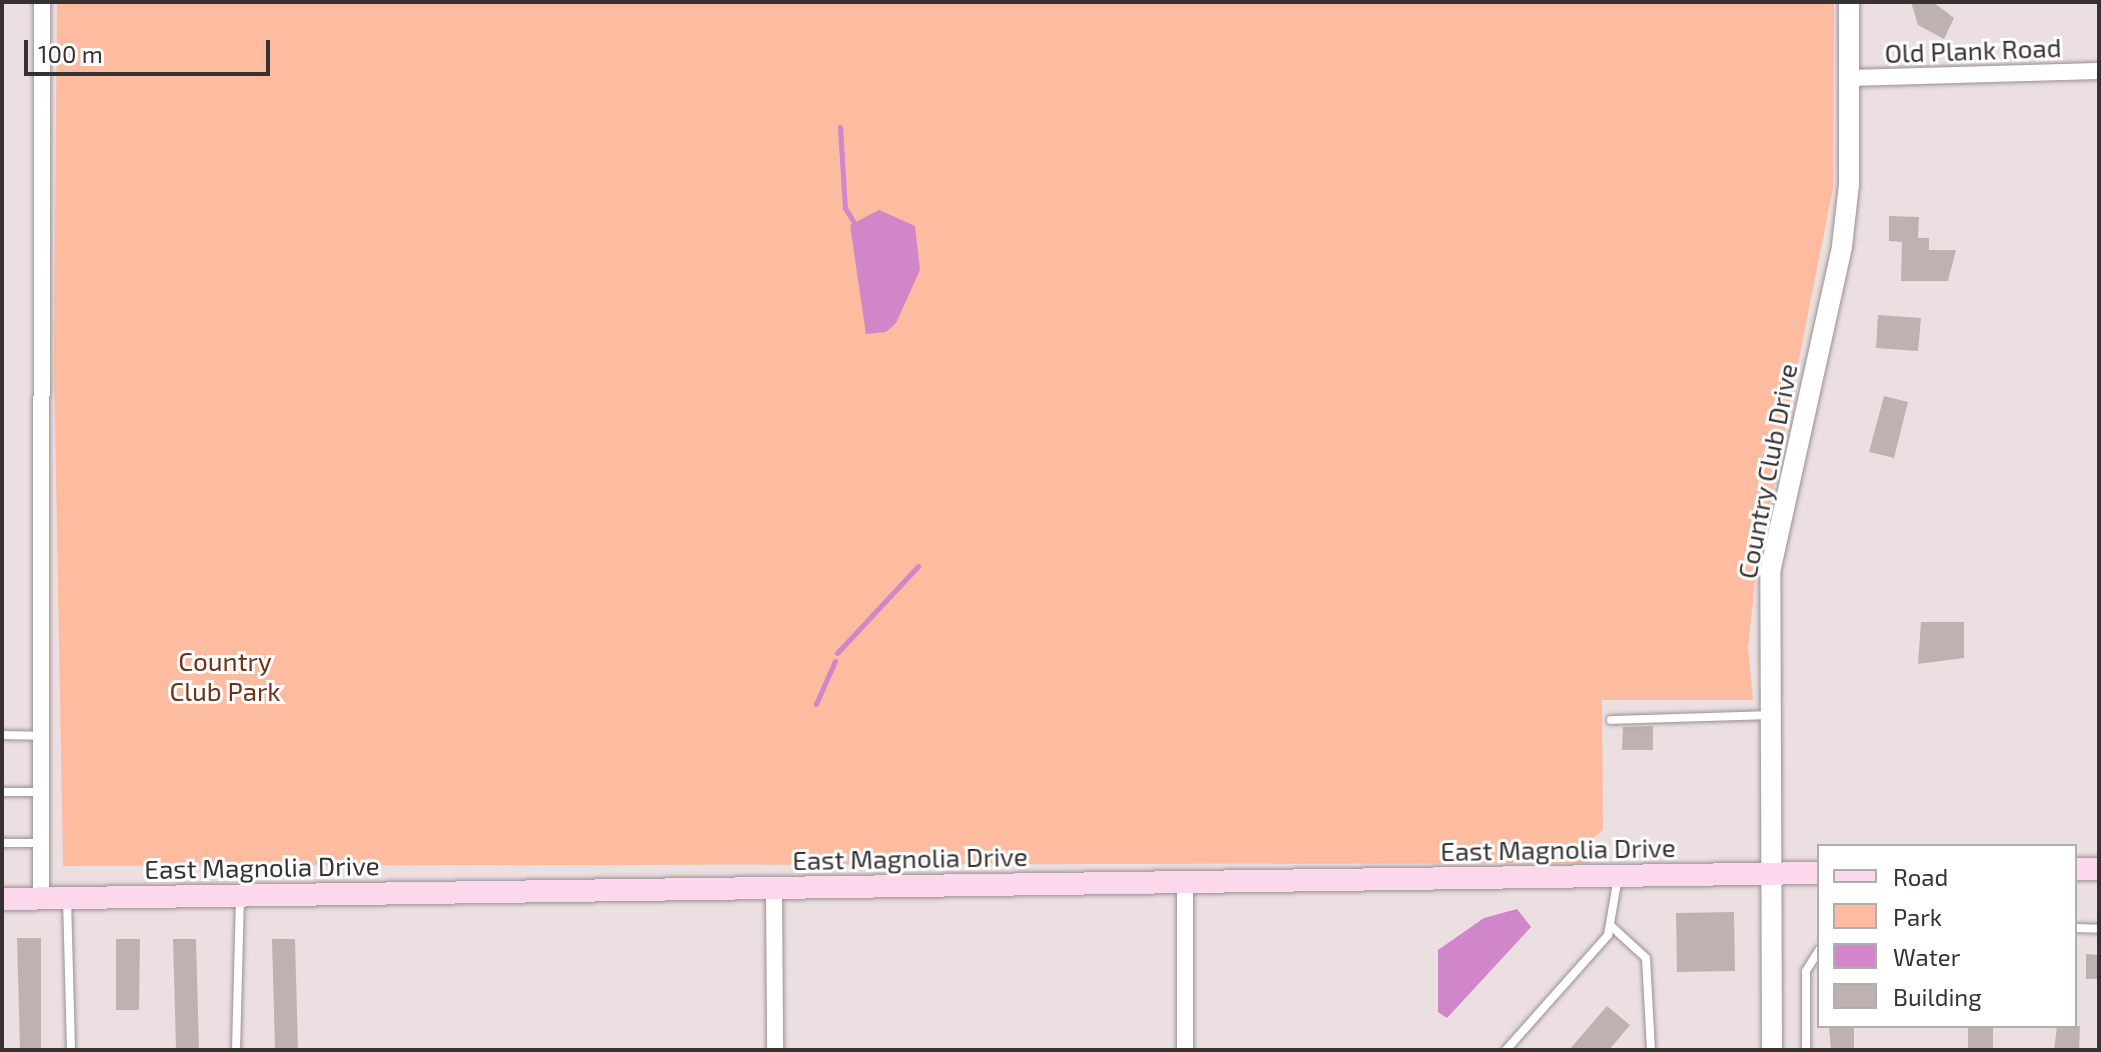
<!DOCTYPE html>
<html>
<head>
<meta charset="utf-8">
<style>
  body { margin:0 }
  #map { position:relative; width:2101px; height:1052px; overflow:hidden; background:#ecdfe1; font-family:"Exo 2",sans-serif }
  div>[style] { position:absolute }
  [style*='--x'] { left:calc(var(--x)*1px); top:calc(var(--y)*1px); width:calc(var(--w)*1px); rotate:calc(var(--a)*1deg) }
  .green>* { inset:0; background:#fdbba0 }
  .water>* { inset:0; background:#d086c8 }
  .stream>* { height:5px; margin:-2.5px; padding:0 2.5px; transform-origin:2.5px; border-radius:2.5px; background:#d086c8 }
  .building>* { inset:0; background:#beb2b1 }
  .roads { filter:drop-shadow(0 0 2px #9a8f91) drop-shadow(0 0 2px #9a8f91) }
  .service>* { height:8px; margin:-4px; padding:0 4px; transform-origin:4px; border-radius:4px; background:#fff }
  .minor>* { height:16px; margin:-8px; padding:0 8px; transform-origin:8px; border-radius:8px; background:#fff }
  .tertiary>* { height:20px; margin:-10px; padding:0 10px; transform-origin:10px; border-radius:10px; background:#fff }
  .secondary>* { height:22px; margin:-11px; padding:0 11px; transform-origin:11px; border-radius:11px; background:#fbd8eb }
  span { translate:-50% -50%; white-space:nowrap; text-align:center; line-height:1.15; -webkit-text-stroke:6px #fff; paint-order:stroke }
  .street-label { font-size:26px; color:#363132 }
  .park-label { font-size:26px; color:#6c3117 }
  .frame { position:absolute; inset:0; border:4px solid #363132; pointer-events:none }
  .legend { position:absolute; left:1817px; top:844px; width:260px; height:184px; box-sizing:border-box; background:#fff; border:2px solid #afadad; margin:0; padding:10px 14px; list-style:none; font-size:24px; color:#363132 }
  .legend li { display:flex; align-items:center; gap:16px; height:40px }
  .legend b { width:40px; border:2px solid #afadad }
  .scale { position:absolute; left:24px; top:40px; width:246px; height:36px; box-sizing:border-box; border:4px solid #363132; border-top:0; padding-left:10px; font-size:24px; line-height:28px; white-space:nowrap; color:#363132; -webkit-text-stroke:6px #fff; paint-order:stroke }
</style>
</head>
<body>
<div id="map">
  <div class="green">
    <div style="clip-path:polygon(57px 2px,1834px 2px,1833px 188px,1755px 581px,1748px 648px,1753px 700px,1602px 700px,1603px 830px,1590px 841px,1590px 863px,63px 866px,54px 362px)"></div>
  </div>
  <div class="water">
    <div style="clip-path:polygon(879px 210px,915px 226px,920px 270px,896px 323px,886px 332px,866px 334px,850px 225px)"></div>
    <div style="clip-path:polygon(1517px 909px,1531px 927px,1447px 1018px,1438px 1012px,1438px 950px,1484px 918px)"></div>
  </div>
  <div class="stream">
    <div style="--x:840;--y:127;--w:81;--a:86.5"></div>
    <div style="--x:845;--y:208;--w:15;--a:58"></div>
    <div style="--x:837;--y:653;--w:119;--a:-47"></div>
    <div style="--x:816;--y:704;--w:47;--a:-66.2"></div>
  </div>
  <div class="building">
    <div style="clip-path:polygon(1911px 2px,1933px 2px,1954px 18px,1944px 39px,1918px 25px)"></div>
    <div style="clip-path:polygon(1889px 216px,1919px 217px,1918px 238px,1929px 238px,1929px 250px,1956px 250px,1948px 281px,1901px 281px,1902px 242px,1889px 241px)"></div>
    <div style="clip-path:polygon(1878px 315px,1921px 318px,1918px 351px,1876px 348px)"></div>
    <div style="clip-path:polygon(1884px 396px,1908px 402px,1894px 458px,1869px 452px)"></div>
    <div style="clip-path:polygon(1921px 622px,1964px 622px,1964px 658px,1918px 664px)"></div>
    <div style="clip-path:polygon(1653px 726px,1653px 750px,1622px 750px,1623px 727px)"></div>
    <div style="clip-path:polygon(1734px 912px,1735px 971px,1677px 972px,1676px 913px)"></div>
    <div style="clip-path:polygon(17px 938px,41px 938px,41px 1050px,20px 1050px)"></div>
    <div style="clip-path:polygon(116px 939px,140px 939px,139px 1010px,116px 1010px)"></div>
    <div style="clip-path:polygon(173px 939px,196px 939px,199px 1050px,176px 1050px)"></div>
    <div style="clip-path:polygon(272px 939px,295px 939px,298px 1050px,275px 1050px)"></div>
    <div style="clip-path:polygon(2086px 954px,2099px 955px,2099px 979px,2086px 979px)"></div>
    <div style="clip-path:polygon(1607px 1006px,1630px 1025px,1609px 1050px,1569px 1050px)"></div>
    <div style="clip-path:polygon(1829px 1026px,1854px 1026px,1854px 1050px,1831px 1050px)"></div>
    <div style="clip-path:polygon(1968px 1026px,1993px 1027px,1993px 1050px,1968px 1050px)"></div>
    <div style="clip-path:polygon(2080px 1026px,2079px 1050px,2054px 1050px,2057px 1026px)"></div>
  </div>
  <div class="roads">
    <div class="service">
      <div style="--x:1611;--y:720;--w:157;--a:-1.8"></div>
      <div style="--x:2;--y:735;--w:39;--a:1"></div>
      <div style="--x:2;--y:792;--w:39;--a:0"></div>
      <div style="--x:2;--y:843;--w:39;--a:0"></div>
      <div style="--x:67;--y:898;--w:152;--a:88.5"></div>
      <div style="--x:1611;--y:926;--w:47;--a:42.4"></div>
      <div style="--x:1646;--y:958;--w:92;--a:86.9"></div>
      <div style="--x:2075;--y:928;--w:24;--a:2"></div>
      <div style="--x:236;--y:1050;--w:154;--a:-88.5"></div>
      <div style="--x:1506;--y:1050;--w:154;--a:-48.4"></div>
      <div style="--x:1608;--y:935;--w:59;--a:-80.2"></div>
      <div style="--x:1806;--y:1050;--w:79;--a:-90"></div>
      <div style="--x:1806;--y:971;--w:25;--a:-58"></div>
    </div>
    <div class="minor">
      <div style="--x:1849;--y:78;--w:250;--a:-1.6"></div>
      <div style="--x:1185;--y:882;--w:168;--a:90"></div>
      <div style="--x:774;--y:887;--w:163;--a:89.6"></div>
      <div style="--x:41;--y:898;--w:896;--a:-89.94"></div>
    </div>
    <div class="tertiary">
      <div style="--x:1772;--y:1050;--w:478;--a:-90.2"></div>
      <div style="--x:1770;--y:572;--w:334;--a:-77.5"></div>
      <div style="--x:1842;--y:246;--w:61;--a:-83.5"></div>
      <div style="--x:1849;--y:185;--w:183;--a:-90"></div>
    </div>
    <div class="secondary">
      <div style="--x:2075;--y:869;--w:24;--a:0"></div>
      <div style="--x:2;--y:899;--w:1817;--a:-0.82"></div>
    </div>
  </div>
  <div class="street-label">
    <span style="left:1973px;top:50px;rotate:-2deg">Old Plank Road</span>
    <span style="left:1767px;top:471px;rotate:-79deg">Country Club Drive</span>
    <span style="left:1558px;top:849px;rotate:-1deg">East Magnolia Drive</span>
    <span style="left:910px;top:858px;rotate:-1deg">East Magnolia Drive</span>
    <span style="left:262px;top:867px;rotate:-1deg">East Magnolia Drive</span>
  </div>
  <div class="park-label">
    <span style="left:225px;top:676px">Country<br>Club Park</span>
  </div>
  <div class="frame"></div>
  <ul class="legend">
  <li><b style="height:10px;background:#fbd8eb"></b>Road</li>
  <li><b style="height:22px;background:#fdbba0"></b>Park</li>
  <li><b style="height:22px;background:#d086c8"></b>Water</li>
  <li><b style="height:22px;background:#beb2b1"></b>Building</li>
  </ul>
  <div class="scale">100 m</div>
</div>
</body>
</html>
